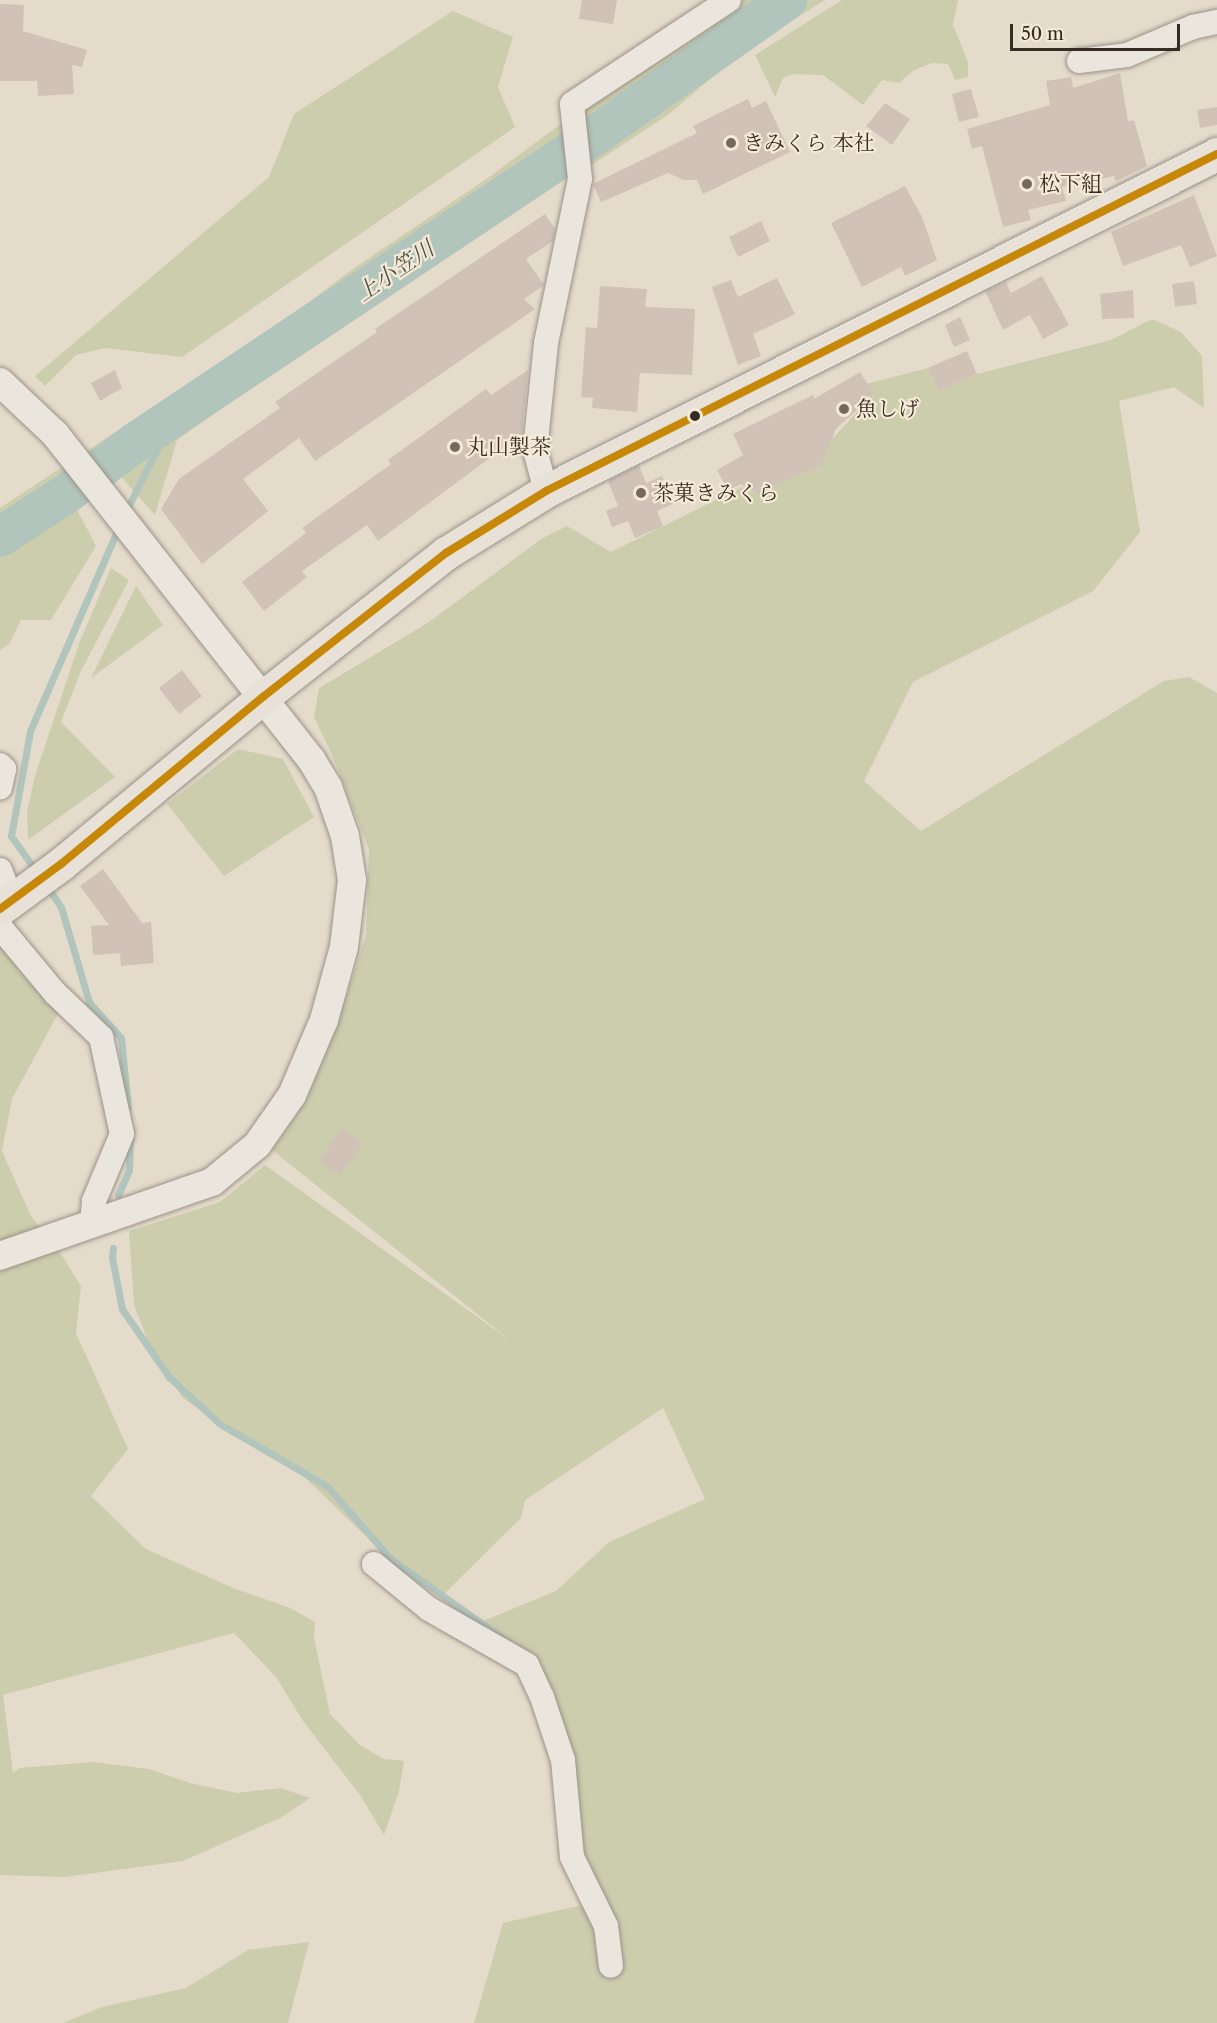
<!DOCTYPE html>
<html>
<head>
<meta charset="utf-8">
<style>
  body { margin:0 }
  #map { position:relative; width:1217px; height:2023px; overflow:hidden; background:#e5dbcb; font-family:"Libre Caslon Text","Noto Serif JP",serif }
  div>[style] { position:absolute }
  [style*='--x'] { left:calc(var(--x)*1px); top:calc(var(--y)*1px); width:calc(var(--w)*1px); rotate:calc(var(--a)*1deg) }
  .green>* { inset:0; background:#cccdad }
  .stream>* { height:7px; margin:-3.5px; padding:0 3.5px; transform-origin:3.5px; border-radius:3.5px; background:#b1c5bc }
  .river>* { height:40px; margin:-20px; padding:0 20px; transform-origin:20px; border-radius:20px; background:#b1c5bc }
  .building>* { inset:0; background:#d1c2b8 }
  .roads { filter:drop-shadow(0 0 2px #9a9389) drop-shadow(0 0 2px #9a9389) }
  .minor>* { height:24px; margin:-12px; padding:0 12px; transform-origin:12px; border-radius:12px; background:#eae5dd }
  .tertiary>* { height:28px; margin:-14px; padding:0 14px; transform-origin:14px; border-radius:14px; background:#eae5dd }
  .primary>* { height:33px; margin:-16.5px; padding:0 16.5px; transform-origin:16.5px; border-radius:16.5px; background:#e7e1d7 }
  .bus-1>* { height:8px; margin:-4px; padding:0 4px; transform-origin:4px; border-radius:4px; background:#c78809 }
  .dots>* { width:16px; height:16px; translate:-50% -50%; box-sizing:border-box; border:3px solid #f5ead6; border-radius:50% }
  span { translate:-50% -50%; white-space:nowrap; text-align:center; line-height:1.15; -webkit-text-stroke:4.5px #f5ead6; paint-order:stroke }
  .poi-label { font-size:21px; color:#362c24 }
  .left { translate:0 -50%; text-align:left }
  .water-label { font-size:22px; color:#4f5048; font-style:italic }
  .scale { position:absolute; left:1010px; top:24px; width:170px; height:27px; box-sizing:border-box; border:3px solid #362c24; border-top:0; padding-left:8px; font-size:18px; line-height:21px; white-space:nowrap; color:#362c24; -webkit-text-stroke:4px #f5ead6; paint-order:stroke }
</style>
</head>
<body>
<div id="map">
  <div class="green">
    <div style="clip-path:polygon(737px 0,825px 0,742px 52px,669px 114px,592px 165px,549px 185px,256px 384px,177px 440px,155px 515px,116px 471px,73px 502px,96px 546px,51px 620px,21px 620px,9px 644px,0 650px,0 508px,282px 322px,357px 266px,488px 178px,586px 105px)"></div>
    <div style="clip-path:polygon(842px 0,958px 0,953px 25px,968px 62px,968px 77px,955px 80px,948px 64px,932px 63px,914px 70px,899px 83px,882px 80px,863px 105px,823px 75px,792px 74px,783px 78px,775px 97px,755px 55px)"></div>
    <div style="clip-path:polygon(453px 11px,513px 37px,498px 87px,515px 127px,182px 357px,105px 348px,76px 355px,45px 386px,35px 376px,269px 177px,294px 114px)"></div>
    <div style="clip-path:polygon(1152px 319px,1181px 332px,1202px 356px,1204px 408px,1174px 387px,1119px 401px,1140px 532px,1093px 591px,913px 682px,864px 781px,921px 831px,1164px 681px,1189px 677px,1217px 693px,1217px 2023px,474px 2023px,503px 1923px,582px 1905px,563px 1760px,527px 1665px,466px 1628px,556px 1591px,609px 1542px,705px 1499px,663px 1408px,525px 1500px,521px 1518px,444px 1594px,400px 1569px,302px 1475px,239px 1438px,183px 1398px,155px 1359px,134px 1305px,129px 1231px,220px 1202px,265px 1165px,511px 1341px,272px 1150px,307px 1099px,345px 1001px,366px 935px,369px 849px,332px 755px,314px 717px,319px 688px,429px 622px,541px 539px,567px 526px,611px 552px,742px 487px,757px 494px,820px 465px,832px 439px,874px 394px,866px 384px,928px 368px,939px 391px,977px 374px,1111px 340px)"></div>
    <div style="clip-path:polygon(111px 568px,129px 580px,81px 671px,61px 722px,115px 777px,28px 840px,27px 812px,35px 776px,80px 641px)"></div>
    <div style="clip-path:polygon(136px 586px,163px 625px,91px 678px)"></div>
    <div style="clip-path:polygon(238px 749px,283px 759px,314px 817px,224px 876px,167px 804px)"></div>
    <div style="clip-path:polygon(0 944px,60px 1010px,12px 1099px,2px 1151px,31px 1216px,61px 1254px,81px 1286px,76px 1333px,128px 1449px,91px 1496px,146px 1549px,233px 1588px,290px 1608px,315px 1622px,314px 1638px,330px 1714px,360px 1745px,384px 1759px,404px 1761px,399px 1791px,384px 1835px,360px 1795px,303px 1721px,276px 1677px,234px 1633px,3px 1695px,13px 1773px,19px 1768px,92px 1762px,149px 1769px,190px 1783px,237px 1793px,281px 1788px,310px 1798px,282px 1817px,183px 1861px,65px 1877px,0 1875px)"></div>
    <div style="clip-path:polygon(309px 1942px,288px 2023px,63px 2023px,102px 2007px,186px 1988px,248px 1950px)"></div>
  </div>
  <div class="stream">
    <div style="--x:126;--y:511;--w:101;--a:-63.4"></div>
    <div style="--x:36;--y:871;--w:43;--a:-125.5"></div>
    <div style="--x:11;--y:836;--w:107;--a:-79.7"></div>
    <div style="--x:30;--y:731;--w:223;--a:-66.5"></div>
    <div style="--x:46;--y:885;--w:27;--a:56"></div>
    <div style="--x:61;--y:907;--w:99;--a:73.6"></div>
    <div style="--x:89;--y:1002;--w:48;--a:48.4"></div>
    <div style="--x:121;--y:1038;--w:70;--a:84.3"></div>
    <div style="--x:118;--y:1195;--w:27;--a:-66"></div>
    <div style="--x:129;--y:1170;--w:30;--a:-88"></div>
    <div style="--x:113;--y:1248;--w:10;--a:96"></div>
    <div style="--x:112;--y:1258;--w:52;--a:78.9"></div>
    <div style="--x:122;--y:1309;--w:83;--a:55.3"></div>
    <div style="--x:169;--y:1377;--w:69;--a:42.7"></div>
    <div style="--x:220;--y:1424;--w:124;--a:30.1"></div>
    <div style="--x:327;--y:1486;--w:97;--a:48.8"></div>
    <div style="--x:391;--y:1559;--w:135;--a:35.3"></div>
  </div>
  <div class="river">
    <div style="--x:0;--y:537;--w:82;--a:-33.1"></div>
    <div style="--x:69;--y:492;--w:84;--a:-36.7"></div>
    <div style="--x:136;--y:442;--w:558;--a:-33.75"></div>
    <div style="--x:600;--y:132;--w:229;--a:-35.2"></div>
  </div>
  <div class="building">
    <div style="clip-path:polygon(582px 0,617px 0,613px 24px,579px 19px)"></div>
    <div style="clip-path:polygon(0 4px,24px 5px,23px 31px,87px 50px,82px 67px,72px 65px,74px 94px,38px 96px,37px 81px,0 81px)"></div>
    <div style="clip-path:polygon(1120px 73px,1128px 121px,1134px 120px,1147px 166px,1116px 181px,1114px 176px,1062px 187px,1066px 201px,1028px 210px,1031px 220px,1003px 227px,982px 146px,972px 149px,967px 129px,1050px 105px,1046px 81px,1071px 77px,1073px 88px)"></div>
    <div style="clip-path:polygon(971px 89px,979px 117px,959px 122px,952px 94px)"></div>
    <div style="clip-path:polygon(748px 99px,752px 108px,766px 101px,790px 152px,703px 194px,697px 180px,684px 180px,668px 173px,601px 202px,593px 184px,697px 133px,693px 126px)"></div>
    <div style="clip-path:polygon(885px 103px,910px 119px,892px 145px,866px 126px)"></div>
    <div style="clip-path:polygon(1217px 107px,1217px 125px,1200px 128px,1197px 110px)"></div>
    <div style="clip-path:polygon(905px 186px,922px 217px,937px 260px,905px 276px,901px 267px,862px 287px,831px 223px)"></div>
    <div style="clip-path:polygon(1194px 195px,1217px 256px,1190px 267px,1181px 245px,1123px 266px,1111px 232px)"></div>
    <div style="clip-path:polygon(545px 214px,555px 229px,553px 241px,526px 259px,544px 285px,524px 299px,535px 309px,315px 461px,299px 438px,243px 479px,268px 511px,202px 564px,161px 509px,179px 479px,280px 408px,275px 402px,377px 332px,375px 329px)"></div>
    <div style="clip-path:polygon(761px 221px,770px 241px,738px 257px,729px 237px)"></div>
    <div style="clip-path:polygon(1042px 276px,1069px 325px,1043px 339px,1030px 315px,1003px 330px,985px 291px,1006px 282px,1011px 293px)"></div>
    <div style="clip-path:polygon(777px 278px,795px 314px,753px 334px,761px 356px,738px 365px,712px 287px,731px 280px,738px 297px)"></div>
    <div style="clip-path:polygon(1194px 281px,1197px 304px,1175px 307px,1172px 284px)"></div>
    <div style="clip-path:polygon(600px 286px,647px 289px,645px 307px,695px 309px,692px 375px,640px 373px,637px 412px,592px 408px,593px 398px,581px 397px,586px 327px,597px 328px)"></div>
    <div style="clip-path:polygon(1133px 290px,1134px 318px,1102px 319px,1100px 294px)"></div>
    <div style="clip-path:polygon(960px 317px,970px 340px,954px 347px,945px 325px)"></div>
    <div style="clip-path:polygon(967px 351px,977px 374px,939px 391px,928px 368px)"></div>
    <div style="clip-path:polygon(115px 370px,122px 388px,100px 401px,91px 383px)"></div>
    <div style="clip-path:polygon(528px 370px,522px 434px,378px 541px,367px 525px,302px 571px,307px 577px,264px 611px,242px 582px,306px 533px,302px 528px,391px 464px,388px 460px,486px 389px,491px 395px)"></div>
    <div style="clip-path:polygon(860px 372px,874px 394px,836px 429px,821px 465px,757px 494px,741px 484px,728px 490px,717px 470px,743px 455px,733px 434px,813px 395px,814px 399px)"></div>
    <div style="clip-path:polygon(639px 465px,646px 483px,662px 476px,673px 504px,657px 511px,663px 526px,635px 538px,628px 521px,612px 527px,606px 511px,618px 506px,608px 481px)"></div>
    <div style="clip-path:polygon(182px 670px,202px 696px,179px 714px,159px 688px)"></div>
    <div style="clip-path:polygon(103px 869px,142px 923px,151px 922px,154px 963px,121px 966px,120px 953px,93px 955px,91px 926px,109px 925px,80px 886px)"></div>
    <div style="clip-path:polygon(342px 1128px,363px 1143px,340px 1175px,319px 1161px)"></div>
  </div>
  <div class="roads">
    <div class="minor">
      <div style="--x:1079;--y:61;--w:48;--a:-7.1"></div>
      <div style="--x:1127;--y:55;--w:72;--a:-23"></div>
      <div style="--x:1193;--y:27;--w:25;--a:-12"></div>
      <div style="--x:546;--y:491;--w:42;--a:-105"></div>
      <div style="--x:535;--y:450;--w:108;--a:-84.1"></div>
      <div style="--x:546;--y:343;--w:167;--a:-78.3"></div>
      <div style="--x:580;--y:179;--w:75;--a:-96.1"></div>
      <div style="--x:572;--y:104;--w:188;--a:-33.5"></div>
      <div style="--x:0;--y:765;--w:6;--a:45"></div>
      <div style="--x:4;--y:769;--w:19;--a:102"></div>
      <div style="--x:0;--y:870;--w:33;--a:69"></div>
      <div style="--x:0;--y:927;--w:86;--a:50.2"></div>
      <div style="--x:55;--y:993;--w:64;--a:43.7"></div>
      <div style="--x:101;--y:1037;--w:99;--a:77.8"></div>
      <div style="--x:122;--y:1134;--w:73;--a:112.7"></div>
      <div style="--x:94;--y:1201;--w:23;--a:95"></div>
      <div style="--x:374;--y:1564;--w:71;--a:39.3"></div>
      <div style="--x:429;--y:1609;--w:113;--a:29.7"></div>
      <div style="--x:527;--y:1665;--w:35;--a:65"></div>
      <div style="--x:542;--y:1697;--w:66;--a:71.6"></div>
      <div style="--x:563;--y:1760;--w:97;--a:84.7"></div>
      <div style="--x:572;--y:1857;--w:77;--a:63.8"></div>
      <div style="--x:606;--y:1926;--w:40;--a:82.9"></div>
    </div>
    <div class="tertiary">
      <div style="--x:0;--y:382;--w:76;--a:43.4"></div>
      <div style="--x:55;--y:434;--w:414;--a:51.8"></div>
      <div style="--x:311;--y:759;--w:33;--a:59"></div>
      <div style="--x:328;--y:787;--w:52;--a:70.9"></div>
      <div style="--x:345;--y:836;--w:45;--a:81"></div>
      <div style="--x:352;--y:880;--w:67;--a:96.8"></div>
      <div style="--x:344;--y:947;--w:76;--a:105.3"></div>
      <div style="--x:324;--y:1020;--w:82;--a:113.1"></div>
      <div style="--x:292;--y:1095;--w:61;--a:125"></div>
      <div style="--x:257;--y:1145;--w:58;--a:140.6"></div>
      <div style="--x:212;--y:1182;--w:225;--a:160.8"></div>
    </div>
    <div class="primary">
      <div style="--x:0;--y:909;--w:76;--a:-36.4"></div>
      <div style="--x:61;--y:864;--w:262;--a:-39.6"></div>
      <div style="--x:263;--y:697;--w:233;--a:-38.2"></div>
      <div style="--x:446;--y:553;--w:118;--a:-31.8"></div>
      <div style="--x:546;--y:491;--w:751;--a:-26.67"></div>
    </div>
  </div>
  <div class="bus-1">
    <div style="--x:0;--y:909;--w:76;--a:-36.4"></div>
    <div style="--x:61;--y:864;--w:262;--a:-39.6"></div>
    <div style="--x:263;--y:697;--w:233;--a:-38.2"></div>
    <div style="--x:446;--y:553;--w:118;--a:-31.8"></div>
    <div style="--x:546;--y:491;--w:751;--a:-26.67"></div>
  </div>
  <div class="dots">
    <div style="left:731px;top:143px;background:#73695e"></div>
    <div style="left:1027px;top:184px;background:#73695e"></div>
    <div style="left:844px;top:409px;background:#73695e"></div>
    <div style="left:695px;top:416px;background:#362c24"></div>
    <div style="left:455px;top:447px;background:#73695e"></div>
    <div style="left:641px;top:493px;background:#73695e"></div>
  </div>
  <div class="poi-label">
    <span class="left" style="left:743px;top:143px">きみくら 本社</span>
    <span class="left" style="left:1039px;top:184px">松下組</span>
    <span class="left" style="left:856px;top:409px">魚しげ</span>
    <span class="left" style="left:467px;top:447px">丸山製茶</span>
    <span class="left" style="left:653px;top:493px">茶菓きみくら</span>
  </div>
  <div class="water-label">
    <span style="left:395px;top:271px;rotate:-34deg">上小笠川</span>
  </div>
  <div class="scale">50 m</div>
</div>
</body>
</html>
